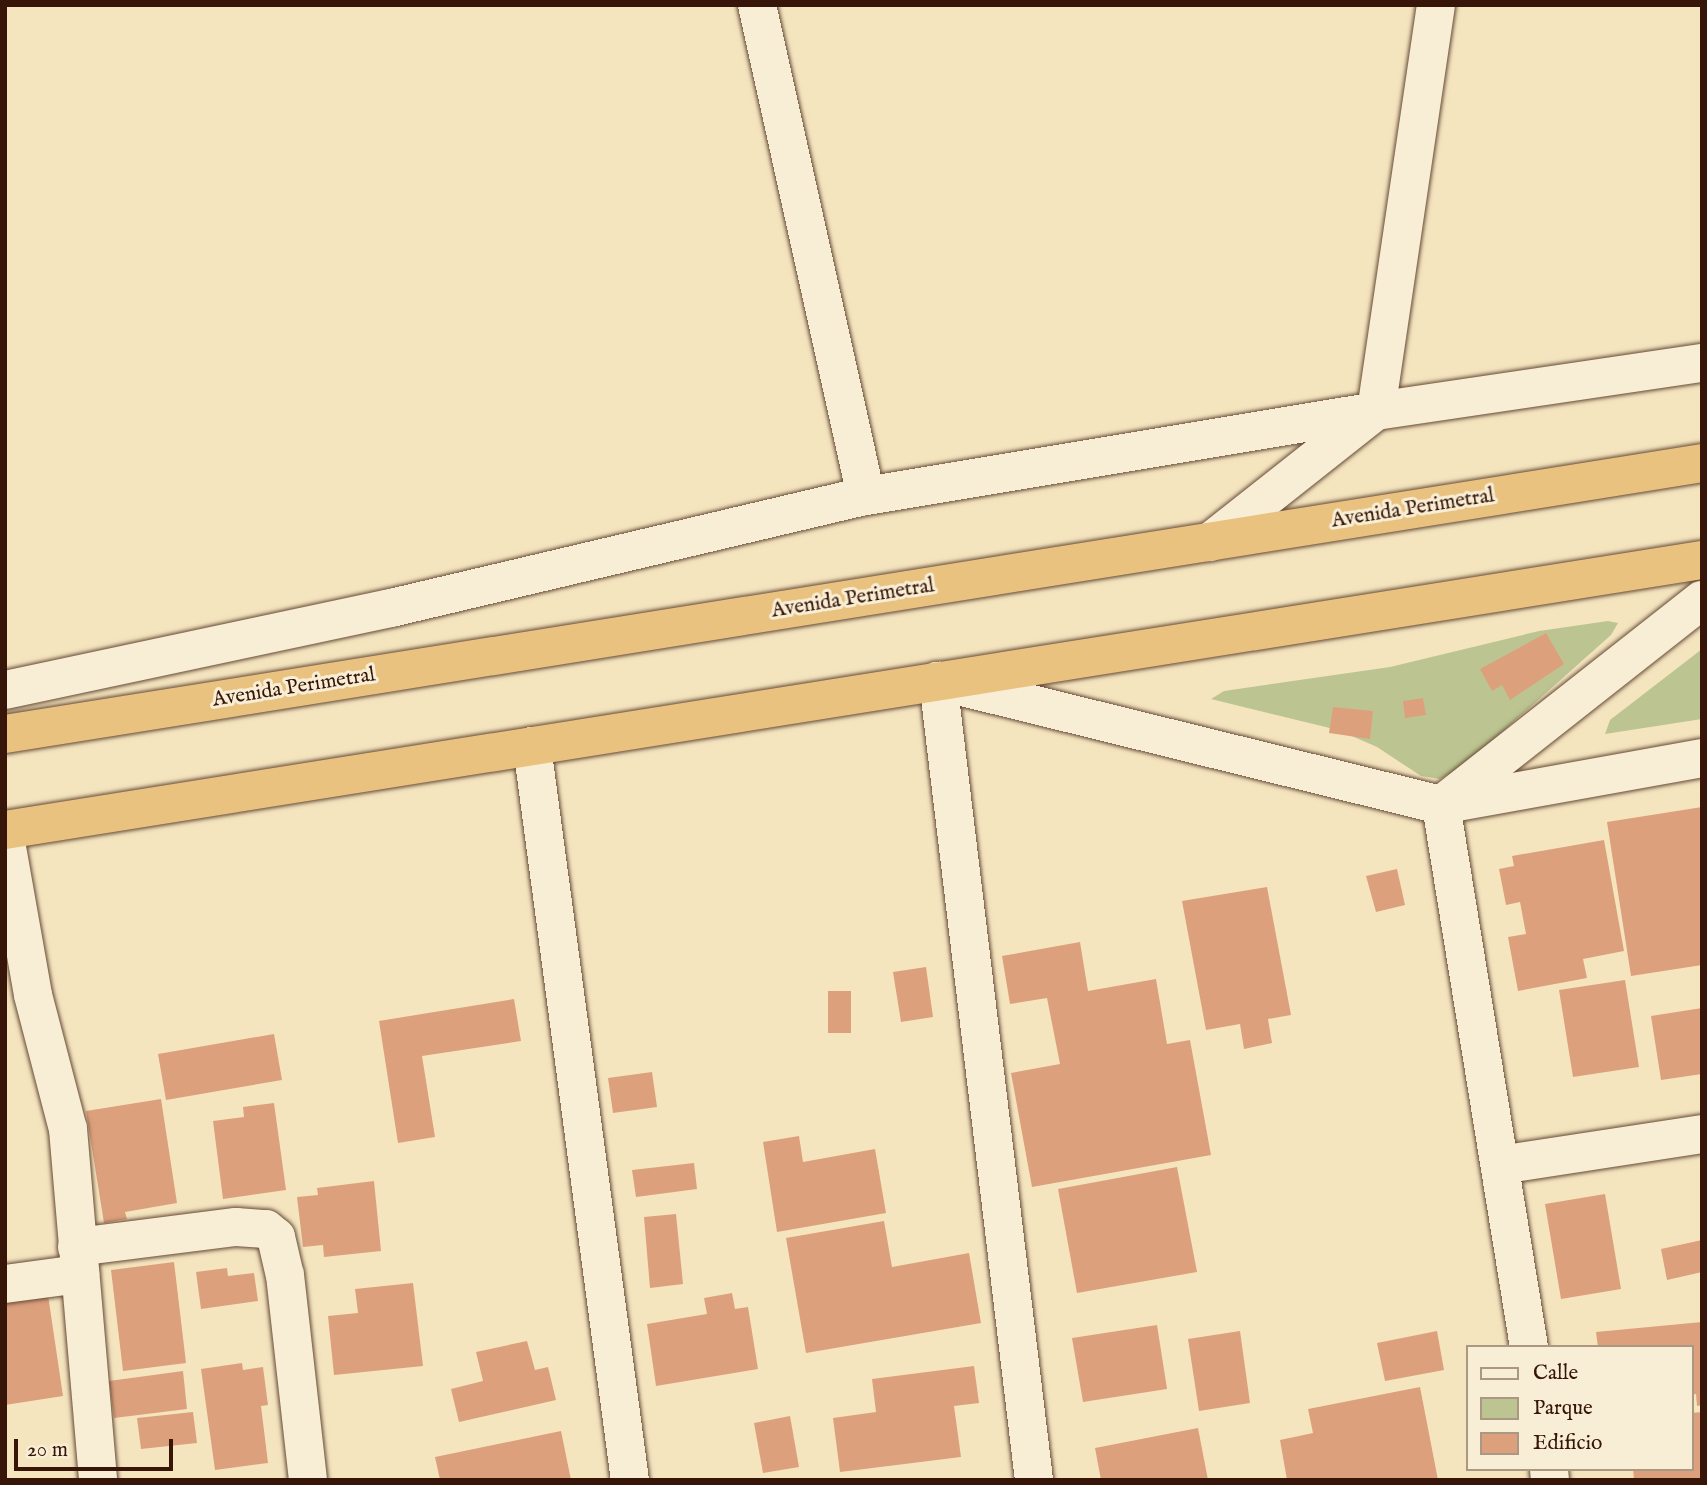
<!DOCTYPE html>
<html>
<head>
<meta charset="utf-8">
<style>
  body { margin:0 }
  #map { position:relative; width:1707px; height:1485px; overflow:hidden; background:#f5e5bf; font-family:"IM FELL English",serif }
  div>[style] { position:absolute }
  [style*='--x'] { left:calc(var(--x)*1px); top:calc(var(--y)*1px); width:calc(var(--w)*1px); rotate:calc(var(--a)*1deg) }
  .green>* { inset:0; background:#bcc591 }
  .building>* { inset:0; background:#dda07d }
  .roads { filter:drop-shadow(0 0 2px #664a36) drop-shadow(0 0 2px #664a36) }
  .minor>* { height:38px; margin:-19px; padding:0 19px; transform-origin:19px; border-radius:19px; background:#f8eed5 }
  .highway>* { height:38px; margin:-19px; padding:0 19px; transform-origin:19px; border-radius:19px; background:#eac280 }
  span { translate:-50% -50%; white-space:nowrap; text-align:center; line-height:1.15; -webkit-text-stroke:6px #f8eed5; paint-order:stroke }
  .street-label { font-size:21px; color:#371609 }
  .frame { position:absolute; inset:0; border:7px solid #371609; pointer-events:none }
  .legend { position:absolute; left:1466px; top:1345px; width:228px; height:126px; box-sizing:border-box; background:#f8eed5; border:2px solid #ab9883; margin:0; padding:9px 12px; list-style:none; font-size:21px; color:#371609 }
  .legend li { display:flex; align-items:center; gap:14px; height:35px }
  .legend b { width:35px; border:2px solid #ab9883 }
  .scale { position:absolute; left:14px; top:1439px; width:159px; height:32px; box-sizing:border-box; border:4px solid #371609; border-top:0; padding-left:9px; font-size:21px; line-height:24px; white-space:nowrap; color:#371609; -webkit-text-stroke:5px #f8eed5; paint-order:stroke }
</style>
</head>
<body>
<div id="map">
  <div class="green">
    <div style="clip-path:polygon(1608px 621px,1618px 623px,1611px 635px,1466px 764px,1440px 779px,1421px 776px,1377px 747px,1338px 730px,1211px 699px,1224px 691px,1390px 667px,1539px 631px)"></div>
    <div style="clip-path:polygon(1702px 649px,1702px 719px,1605px 734px,1610px 720px)"></div>
  </div>
  <div class="building">
    <div style="clip-path:polygon(1546px 633px,1564px 664px,1510px 700px,1502px 685px,1492px 691px,1480px 669px)"></div>
    <div style="clip-path:polygon(1423px 698px,1426px 715px,1405px 718px,1403px 701px)"></div>
    <div style="clip-path:polygon(1333px 707px,1373px 711px,1370px 739px,1329px 733px)"></div>
    <div style="clip-path:polygon(1702px 807px,1702px 965px,1631px 976px,1607px 822px)"></div>
    <div style="clip-path:polygon(1604px 840px,1624px 951px,1583px 959px,1587px 978px,1518px 991px,1508px 937px,1526px 934px,1520px 902px,1506px 905px,1499px 869px,1514px 866px,1512px 856px)"></div>
    <div style="clip-path:polygon(1397px 869px,1405px 905px,1376px 912px,1366px 876px)"></div>
    <div style="clip-path:polygon(1267px 887px,1291px 1015px,1268px 1019px,1272px 1043px,1244px 1049px,1240px 1024px,1206px 1030px,1182px 901px)"></div>
    <div style="clip-path:polygon(1080px 942px,1088px 991px,1156px 979px,1167px 1044px,1190px 1040px,1211px 1155px,1032px 1187px,1011px 1073px,1060px 1064px,1047px 998px,1010px 1004px,1002px 956px)"></div>
    <div style="clip-path:polygon(926px 967px,933px 1017px,901px 1022px,893px 972px)"></div>
    <div style="clip-path:polygon(1625px 980px,1639px 1067px,1573px 1077px,1559px 990px)"></div>
    <div style="clip-path:polygon(828px 991px,851px 991px,851px 1033px,828px 1033px)"></div>
    <div style="clip-path:polygon(514px 999px,521px 1041px,422px 1056px,435px 1137px,398px 1143px,379px 1021px)"></div>
    <div style="clip-path:polygon(1702px 1008px,1702px 1074px,1661px 1080px,1651px 1016px)"></div>
    <div style="clip-path:polygon(274px 1034px,282px 1080px,166px 1100px,158px 1054px)"></div>
    <div style="clip-path:polygon(652px 1072px,657px 1107px,613px 1113px,608px 1078px)"></div>
    <div style="clip-path:polygon(161px 1099px,177px 1203px,125px 1212px,127px 1219px,104px 1223px,86px 1111px)"></div>
    <div style="clip-path:polygon(274px 1103px,286px 1190px,223px 1199px,213px 1121px,244px 1117px,243px 1107px)"></div>
    <div style="clip-path:polygon(799px 1136px,803px 1162px,875px 1149px,886px 1213px,777px 1232px,763px 1142px)"></div>
    <div style="clip-path:polygon(694px 1163px,697px 1189px,636px 1197px,632px 1170px)"></div>
    <div style="clip-path:polygon(1177px 1167px,1197px 1272px,1077px 1293px,1058px 1189px)"></div>
    <div style="clip-path:polygon(374px 1181px,381px 1251px,324px 1257px,323px 1245px,303px 1247px,297px 1197px,318px 1195px,317px 1188px)"></div>
    <div style="clip-path:polygon(1605px 1194px,1621px 1289px,1561px 1299px,1545px 1204px)"></div>
    <div style="clip-path:polygon(676px 1214px,683px 1284px,650px 1288px,644px 1217px)"></div>
    <div style="clip-path:polygon(884px 1221px,892px 1267px,969px 1253px,981px 1323px,806px 1353px,786px 1238px)"></div>
    <div style="clip-path:polygon(1702px 1240px,1702px 1272px,1667px 1280px,1661px 1249px)"></div>
    <div style="clip-path:polygon(174px 1262px,186px 1363px,123px 1371px,111px 1270px)"></div>
    <div style="clip-path:polygon(227px 1268px,228px 1276px,254px 1273px,258px 1301px,201px 1309px,196px 1272px)"></div>
    <div style="clip-path:polygon(413px 1283px,423px 1366px,334px 1375px,328px 1316px,358px 1313px,355px 1289px)"></div>
    <div style="clip-path:polygon(732px 1293px,735px 1309px,748px 1307px,758px 1369px,656px 1386px,647px 1324px,707px 1314px,704px 1298px)"></div>
    <div style="clip-path:polygon(48px 1295px,63px 1396px,5px 1405px,5px 1302px)"></div>
    <div style="clip-path:polygon(1702px 1322px,1702px 1405px,1697px 1406px,1696px 1394px,1691px 1395px,1691px 1347px,1598px 1347px,1596px 1332px)"></div>
    <div style="clip-path:polygon(1157px 1325px,1167px 1389px,1083px 1402px,1072px 1338px)"></div>
    <div style="clip-path:polygon(1240px 1331px,1250px 1403px,1199px 1411px,1188px 1339px)"></div>
    <div style="clip-path:polygon(1437px 1331px,1444px 1370px,1385px 1381px,1377px 1343px)"></div>
    <div style="clip-path:polygon(527px 1341px,535px 1370px,548px 1367px,556px 1400px,459px 1422px,451px 1389px,483px 1381px,476px 1352px)"></div>
    <div style="clip-path:polygon(242px 1363px,243px 1370px,263px 1367px,268px 1405px,261px 1406px,268px 1463px,215px 1470px,201px 1369px)"></div>
    <div style="clip-path:polygon(974px 1366px,979px 1403px,954px 1406px,961px 1457px,840px 1472px,833px 1418px,876px 1412px,872px 1379px)"></div>
    <div style="clip-path:polygon(183px 1371px,187px 1409px,114px 1418px,109px 1381px)"></div>
    <div style="clip-path:polygon(1420px 1387px,1438px 1480px,1287px 1480px,1280px 1440px,1313px 1433px,1308px 1409px)"></div>
    <div style="clip-path:polygon(193px 1412px,197px 1443px,141px 1449px,137px 1418px)"></div>
    <div style="clip-path:polygon(1702px 1412px,1702px 1480px,1634px 1480px,1633px 1469px,1691px 1469px,1691px 1413px)"></div>
    <div style="clip-path:polygon(790px 1416px,799px 1467px,763px 1473px,754px 1423px)"></div>
    <div style="clip-path:polygon(1198px 1428px,1208px 1480px,1101px 1480px,1095px 1448px)"></div>
    <div style="clip-path:polygon(561px 1431px,571px 1480px,440px 1480px,435px 1457px)"></div>
  </div>
  <div class="roads">
    <div class="minor">
      <div style="--x:757;--y:5;--w:503;--a:77.48"></div>
      <div style="--x:1210;--y:542;--w:211;--a:-38.3"></div>
      <div style="--x:1376;--y:411;--w:410;--a:-81.6"></div>
      <div style="--x:5;--y:690;--w:395;--a:-12"></div>
      <div style="--x:391;--y:608;--w:488;--a:-13.3"></div>
      <div style="--x:866;--y:496;--w:517;--a:-9.46"></div>
      <div style="--x:1376;--y:411;--w:330;--a:-8.4"></div>
      <div style="--x:532;--y:746;--w:741;--a:82.4"></div>
      <div style="--x:1445;--y:802;--w:327;--a:-38.2"></div>
      <div style="--x:1441;--y:805;--w:549;--a:80.78"></div>
      <div style="--x:5;--y:836;--w:161;--a:80"></div>
      <div style="--x:33;--y:995;--w:138;--a:75.4"></div>
      <div style="--x:68;--y:1129;--w:352;--a:85.1"></div>
      <div style="--x:1500;--y:1165;--w:204;--a:-8.7"></div>
      <div style="--x:77;--y:1247;--w:160;--a:-7.2"></div>
      <div style="--x:236;--y:1227;--w:30;--a:4"></div>
      <div style="--x:266;--y:1229;--w:13;--a:39"></div>
      <div style="--x:276;--y:1237;--w:39;--a:77"></div>
      <div style="--x:285;--y:1275;--w:206;--a:83.6"></div>
      <div style="--x:5;--y:1284;--w:76;--a:-7.6"></div>
      <div style="--x:1549;--y:1469;--w:11;--a:85"></div>
      <div style="--x:1034;--y:1480;--w:805;--a:-96.85"></div>
      <div style="--x:938;--y:681;--w:518;--a:13.85"></div>
      <div style="--x:1441;--y:805;--w:265;--a:-10.2"></div>
    </div>
    <div class="highway">
      <div style="--x:5;--y:734;--w:1719;--a:-9.07"></div>
      <div style="--x:5;--y:830;--w:1718;--a:-9.04"></div>
    </div>
  </div>
  <div class="street-label">
    <span style="left:1413px;top:509px;rotate:-9deg">Avenida Perimetral</span>
    <span style="left:853px;top:599px;rotate:-9deg">Avenida Perimetral</span>
    <span style="left:294px;top:688px;rotate:-9deg">Avenida Perimetral</span>
  </div>
  <div class="frame"></div>
  <ul class="legend">
  <li><b style="height:9px;background:#f8eed5"></b>Calle</li>
  <li><b style="height:19px;background:#bcc591"></b>Parque</li>
  <li><b style="height:19px;background:#dda07d"></b>Edificio</li>
  </ul>
  <div class="scale">20 m</div>
</div>
</body>
</html>
